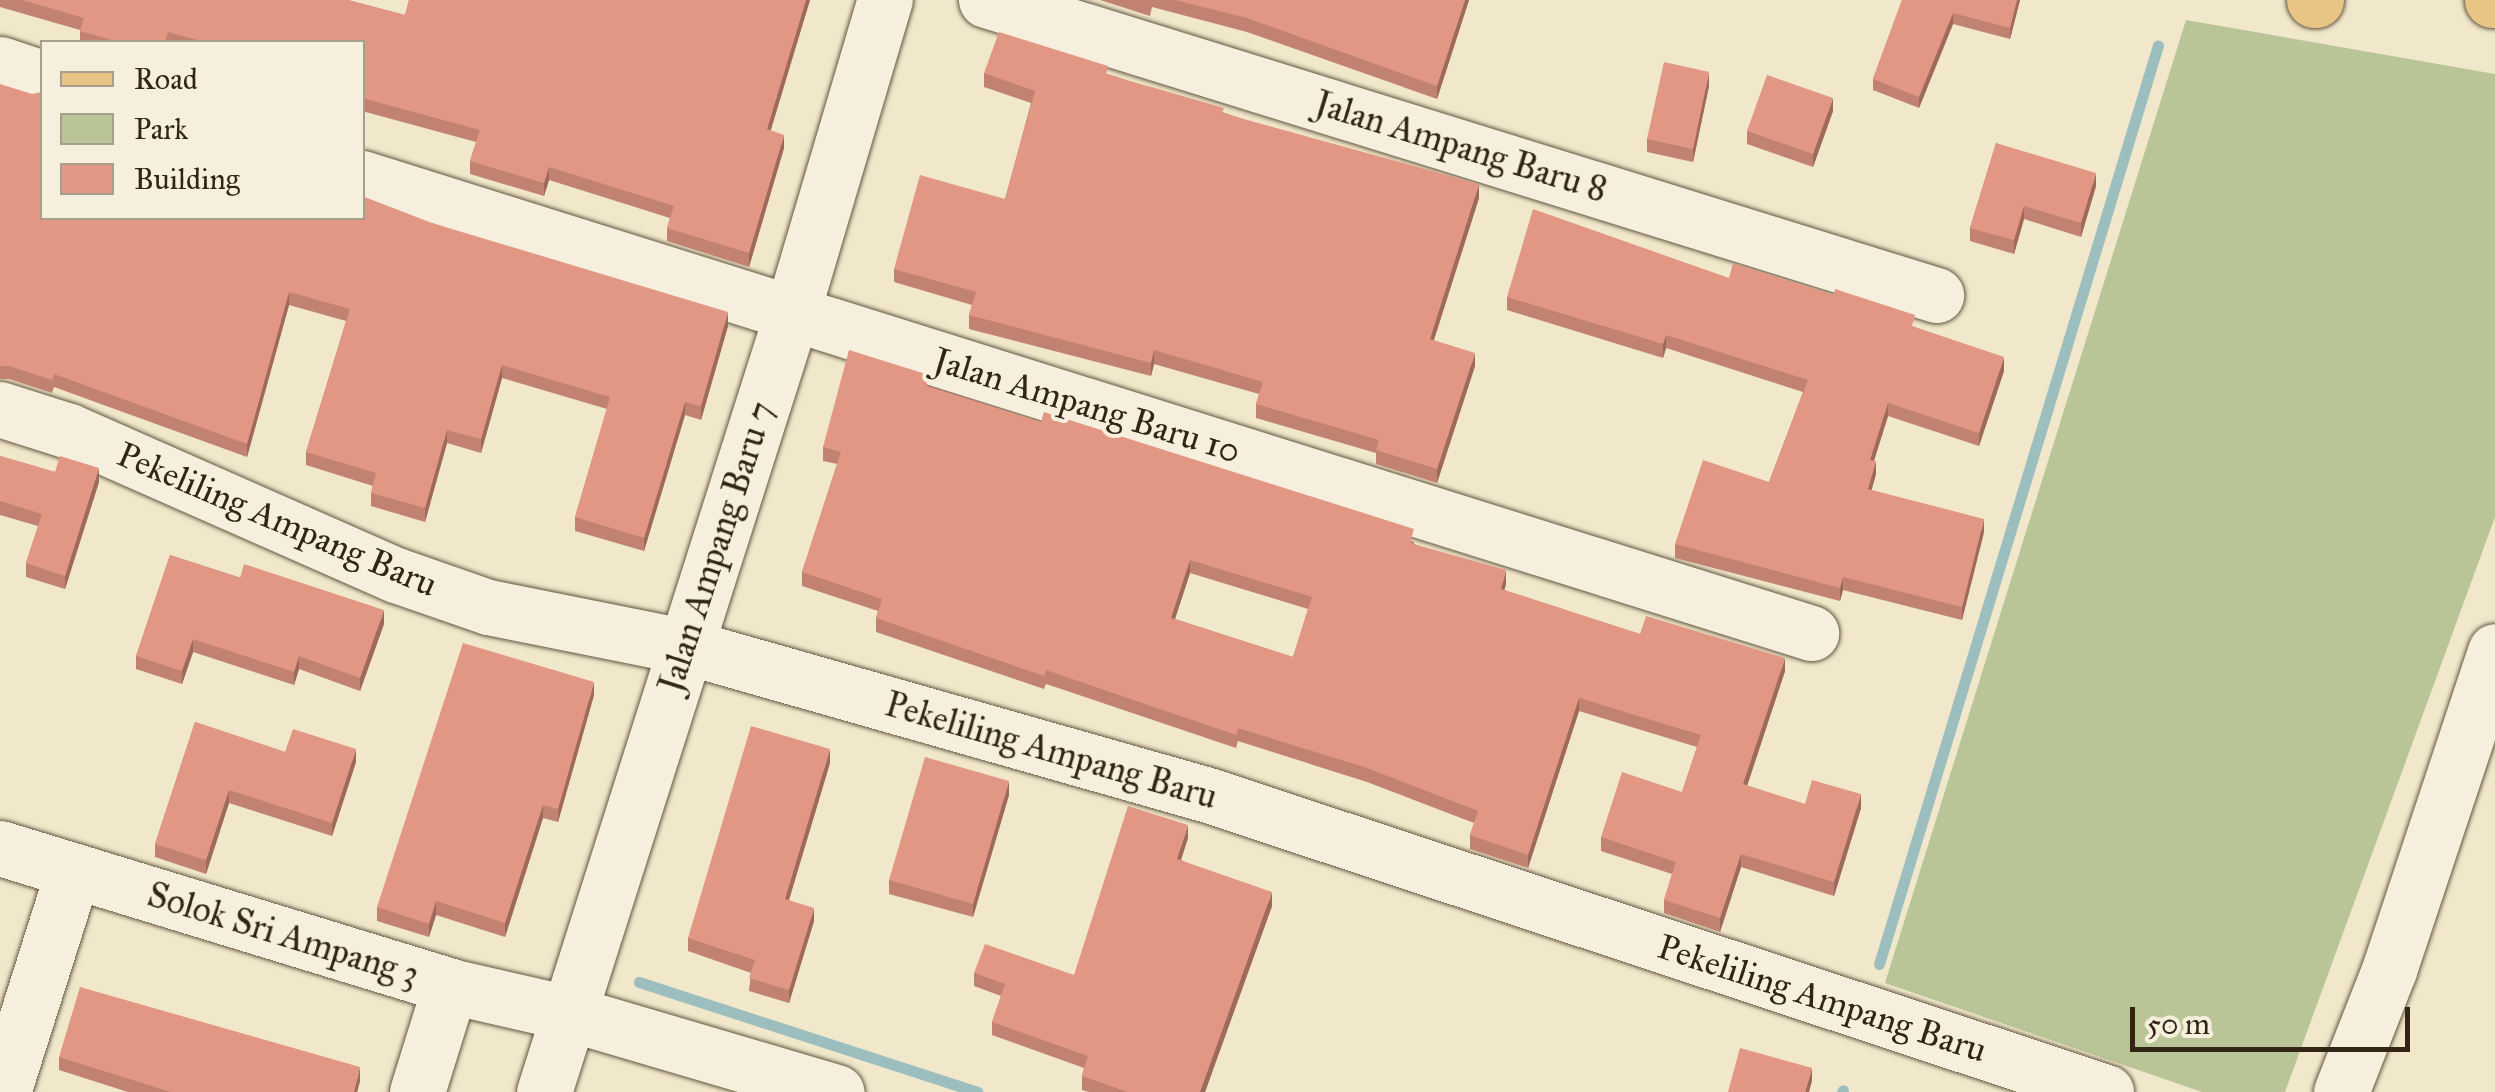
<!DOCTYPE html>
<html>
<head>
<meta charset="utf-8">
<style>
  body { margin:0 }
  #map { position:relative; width:2495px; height:1092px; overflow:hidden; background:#f1e7ca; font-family:"IM FELL Great Primer",serif }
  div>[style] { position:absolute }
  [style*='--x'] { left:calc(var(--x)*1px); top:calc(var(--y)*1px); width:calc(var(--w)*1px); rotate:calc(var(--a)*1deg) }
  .green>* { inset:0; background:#bac597 }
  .stream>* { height:11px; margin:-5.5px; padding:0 5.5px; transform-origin:5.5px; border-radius:5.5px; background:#9dbebf }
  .roads { filter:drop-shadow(0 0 2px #625641) drop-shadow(0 0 2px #625641) }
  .minor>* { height:55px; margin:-27.5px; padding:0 27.5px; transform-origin:27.5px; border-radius:27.5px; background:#f6efdd }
  .major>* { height:55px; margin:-27.5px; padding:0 27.5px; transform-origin:27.5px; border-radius:27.5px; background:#e8c485 }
  .wall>* { inset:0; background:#c28272 }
  .shaded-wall>* { inset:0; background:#9e6a5c }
  .building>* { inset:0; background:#e29784 }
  span { translate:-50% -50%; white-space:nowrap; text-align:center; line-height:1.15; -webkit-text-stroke:8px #f6efdd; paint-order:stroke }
  .street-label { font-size:35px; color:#322513 }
  .legend { position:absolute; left:40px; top:40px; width:325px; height:180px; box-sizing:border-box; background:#f6efdd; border:2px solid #a89e8c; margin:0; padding:12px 18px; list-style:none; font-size:30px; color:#322513 }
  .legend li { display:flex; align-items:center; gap:20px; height:50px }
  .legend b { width:50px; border:2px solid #a89e8c }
  .scale { position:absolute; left:2130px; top:1007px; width:280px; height:45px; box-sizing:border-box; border:5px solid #322513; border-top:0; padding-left:12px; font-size:30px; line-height:35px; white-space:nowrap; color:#322513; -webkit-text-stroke:8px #f6efdd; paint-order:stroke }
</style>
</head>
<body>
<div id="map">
  <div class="green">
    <div style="clip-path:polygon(2186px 20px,2495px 74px,2495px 517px,2285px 1092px,2202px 1092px,1885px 983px)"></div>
  </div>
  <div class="stream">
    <div style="--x:1879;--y:964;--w:960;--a:-73.11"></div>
    <div style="--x:639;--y:982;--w:356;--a:18"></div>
    <div style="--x:1842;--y:1092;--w:2;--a:-63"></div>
  </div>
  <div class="roads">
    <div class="minor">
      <div style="--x:986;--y:0;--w:995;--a:17.25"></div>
      <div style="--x:0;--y:64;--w:44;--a:18.4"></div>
      <div style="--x:362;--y:178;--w:1519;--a:17.43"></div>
      <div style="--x:0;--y:409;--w:72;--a:17.7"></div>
      <div style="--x:69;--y:431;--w:357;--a:23.8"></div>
      <div style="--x:396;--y:575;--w:97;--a:19.2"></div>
      <div style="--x:488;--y:607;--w:200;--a:11.3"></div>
      <div style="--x:684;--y:646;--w:545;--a:15.87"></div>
      <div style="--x:1208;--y:795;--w:946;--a:18.3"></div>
      <div style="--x:0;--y:848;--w:471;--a:17"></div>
      <div style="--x:450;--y:986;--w:121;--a:12.9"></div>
      <div style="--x:568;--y:1013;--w:280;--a:16.4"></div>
      <div style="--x:3;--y:1092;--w:232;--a:-72.4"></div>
      <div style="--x:417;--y:1092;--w:111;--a:-72.7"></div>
      <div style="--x:544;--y:1092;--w:818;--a:-72.34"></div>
      <div style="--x:792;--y:313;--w:327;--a:-73.5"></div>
      <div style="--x:2341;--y:1092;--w:131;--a:-68.5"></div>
      <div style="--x:2389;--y:970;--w:336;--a:-71.6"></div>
    </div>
    <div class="major">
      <div style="--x:2314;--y:0;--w:2;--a:0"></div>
      <div style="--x:2492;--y:0;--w:3;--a:0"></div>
    </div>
  </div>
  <div class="wall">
    <div style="clip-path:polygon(0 0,348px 0,405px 15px,409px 0,810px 0,770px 130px,784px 148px,749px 267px,667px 241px,667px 228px,670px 218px,549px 180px,544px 196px,470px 174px,470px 161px,476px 142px,362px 111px,362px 42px,80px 42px,80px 30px,0 7px)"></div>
    <div style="clip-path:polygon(1100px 0,1469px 0,1437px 99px,1247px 32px,1152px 7px,1150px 16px)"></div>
    <div style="clip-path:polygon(1902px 0,2020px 0,2010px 39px,1953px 24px,1919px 108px,1873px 90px,1873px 79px)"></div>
    <div style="clip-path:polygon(984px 73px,1108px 74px,1479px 198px,1434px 340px,1475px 366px,1437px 483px,1376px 464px,1376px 453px,1256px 418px,1256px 404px,1259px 394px,1154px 364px,1151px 376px,969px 329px,969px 315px,972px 305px,894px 282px,894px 269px,1005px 199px,1031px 103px,984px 87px)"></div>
    <div style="clip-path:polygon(0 84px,42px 218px,432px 223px,728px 326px,701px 420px,685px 415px,644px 551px,575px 531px,575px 517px,607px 409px,502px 378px,481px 453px,447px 443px,425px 522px,371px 506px,371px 493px,373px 486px,306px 465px,306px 452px,346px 321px,289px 305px,247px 457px,54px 387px,52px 393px,9px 379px,0 379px)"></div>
    <div style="clip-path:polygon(1709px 86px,1693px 162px,1647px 152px,1647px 139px)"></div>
    <div style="clip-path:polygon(1833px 111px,1813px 167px,1747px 144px,1747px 131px)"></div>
    <div style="clip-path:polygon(1996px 143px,2096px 186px,2081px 237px,2024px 219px,2014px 254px,1970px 241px,1970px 228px)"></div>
    <div style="clip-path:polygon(1729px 278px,1915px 327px,2004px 371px,1979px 446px,1888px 416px,1874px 461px,1876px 474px,1871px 490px,1984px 532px,1962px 620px,1843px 590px,1840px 601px,1675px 558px,1675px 544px,1769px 482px,1803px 392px,1666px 348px,1663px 358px,1507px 310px,1507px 297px)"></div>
    <div style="clip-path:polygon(evenodd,929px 386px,1414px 542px,1414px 544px,1506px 584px,1504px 590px,1640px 634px,1785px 671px,1747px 786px,1805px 804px,1861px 808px,1834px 896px,1741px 867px,1720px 932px,1664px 913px,1664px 900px,1672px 874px,1601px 851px,1601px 837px,1682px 792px,1697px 747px,1579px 711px,1528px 868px,1470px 849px,1470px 835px,1474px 823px,1367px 782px,1238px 741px,1236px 748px,1046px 684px,1044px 689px,876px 632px,876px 618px,878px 611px,802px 586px,802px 572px,837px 464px,823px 461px,823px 447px,929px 386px,1190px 573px,1308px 609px,1293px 657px,1175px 619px,1190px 573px)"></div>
    <div style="clip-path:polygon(0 456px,55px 472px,99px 482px,65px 589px,26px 577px,26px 563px,38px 526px,0 515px)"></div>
    <div style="clip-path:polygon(170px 555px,384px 624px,360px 691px,299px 669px,294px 685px,193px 652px,182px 684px,136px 669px,136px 656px)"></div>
    <div style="clip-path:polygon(594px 695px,558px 822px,543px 818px,505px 937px,436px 915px,429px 937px,377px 921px,377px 907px)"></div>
    <div style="clip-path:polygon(195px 722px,285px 752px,356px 762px,332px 836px,229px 803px,206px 874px,155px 857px,155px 844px)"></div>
    <div style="clip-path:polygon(830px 763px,789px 900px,814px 921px,789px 1003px,749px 991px,751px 973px,688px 951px,688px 938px)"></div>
    <div style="clip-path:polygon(1009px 795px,973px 917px,889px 894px,889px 880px)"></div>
    <div style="clip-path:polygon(1188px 838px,1181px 860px,1272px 906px,1205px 1092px,1089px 1092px,1082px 1090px,1082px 1076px,1084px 1068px,992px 1035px,992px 1022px,1001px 996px,974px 986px,974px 973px,1074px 975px)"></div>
    <div style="clip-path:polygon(59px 1057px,360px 1081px,357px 1092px,128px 1092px,59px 1070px)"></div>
  </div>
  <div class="shaded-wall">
    <div style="clip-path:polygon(806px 0,810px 0,767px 143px,767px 129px)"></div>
    <div style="clip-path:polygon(1465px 0,1469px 0,1437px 99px,1437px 86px)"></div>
    <div style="clip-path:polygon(2017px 0,2020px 0,2010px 39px,2010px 28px)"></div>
    <div style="clip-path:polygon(1953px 13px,1953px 24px,1919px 108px,1919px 97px)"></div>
    <div style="clip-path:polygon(1709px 72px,1709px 86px,1693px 162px,1693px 149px)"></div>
    <div style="clip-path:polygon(1833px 98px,1833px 111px,1813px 167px,1813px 154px)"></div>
    <div style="clip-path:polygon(784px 135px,784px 148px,749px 267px,749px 253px)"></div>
    <div style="clip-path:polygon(549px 167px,549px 180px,544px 196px,544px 183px)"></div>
    <div style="clip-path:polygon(2096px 173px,2096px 186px,2081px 237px,2081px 223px)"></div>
    <div style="clip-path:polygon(1479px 184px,1479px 198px,1430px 352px,1430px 339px)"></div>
    <div style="clip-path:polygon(2024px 206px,2024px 219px,2014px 254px,2014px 240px)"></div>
    <div style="clip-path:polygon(289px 292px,289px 305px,247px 457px,247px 444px)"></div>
    <div style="clip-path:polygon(728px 312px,728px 326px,701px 420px,701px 406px)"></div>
    <div style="clip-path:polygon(1666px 335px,1666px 348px,1663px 358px,1663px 344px)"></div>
    <div style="clip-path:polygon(1154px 350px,1154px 364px,1151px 376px,1151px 363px)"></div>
    <div style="clip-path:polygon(1475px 353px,1475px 366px,1437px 483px,1437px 469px)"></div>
    <div style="clip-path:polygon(2004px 357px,2004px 371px,1979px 446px,1979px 433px)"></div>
    <div style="clip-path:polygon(502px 365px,502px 378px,481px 453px,481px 439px)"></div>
    <div style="clip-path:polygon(685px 402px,685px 415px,644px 551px,644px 538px)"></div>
    <div style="clip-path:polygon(1888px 403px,1888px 416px,1870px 473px,1870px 460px)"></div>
    <div style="clip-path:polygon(447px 430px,447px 443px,425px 522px,425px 508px)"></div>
    <div style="clip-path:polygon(1876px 461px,1876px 474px,1868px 503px,1868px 489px)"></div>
    <div style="clip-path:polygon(99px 468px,99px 482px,65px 589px,65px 576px)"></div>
    <div style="clip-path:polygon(1984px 519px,1984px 532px,1962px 620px,1962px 607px)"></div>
    <div style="clip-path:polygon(1190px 560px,1190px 573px,1171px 631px,1171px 618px)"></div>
    <div style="clip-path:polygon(1506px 570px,1506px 584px,1501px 602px,1501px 589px)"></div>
    <div style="clip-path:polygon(1843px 577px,1843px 590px,1840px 601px,1840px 588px)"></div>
    <div style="clip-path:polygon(384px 610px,384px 624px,360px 691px,360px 678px)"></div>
    <div style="clip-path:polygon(193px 639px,193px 652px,182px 684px,182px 671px)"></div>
    <div style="clip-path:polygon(299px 656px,299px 669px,294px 685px,294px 672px)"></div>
    <div style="clip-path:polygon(1785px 658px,1785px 671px,1743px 798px,1743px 784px)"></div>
    <div style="clip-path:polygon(594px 682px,594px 695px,558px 822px,558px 809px)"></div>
    <div style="clip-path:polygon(1579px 698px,1579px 711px,1528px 868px,1528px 855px)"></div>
    <div style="clip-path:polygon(356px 749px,356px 762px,332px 836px,332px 823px)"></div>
    <div style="clip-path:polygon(830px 749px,830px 763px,785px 913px,785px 899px)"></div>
    <div style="clip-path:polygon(1009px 781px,1009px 795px,973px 917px,973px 904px)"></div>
    <div style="clip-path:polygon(229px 790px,229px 803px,206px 874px,206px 860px)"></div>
    <div style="clip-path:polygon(1861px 794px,1861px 808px,1834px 896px,1834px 882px)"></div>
    <div style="clip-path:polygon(543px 805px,543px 818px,505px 937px,505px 923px)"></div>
    <div style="clip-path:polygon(1188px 825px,1188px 838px,1177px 872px,1177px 859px)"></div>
    <div style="clip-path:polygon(1741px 854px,1741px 867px,1720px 932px,1720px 918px)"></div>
    <div style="clip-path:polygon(1272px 892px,1272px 906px,1205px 1092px,1200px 1092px)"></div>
    <div style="clip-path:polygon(436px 901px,436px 915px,429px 937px,429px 924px)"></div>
    <div style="clip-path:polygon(814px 908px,814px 921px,789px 1003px,789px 990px)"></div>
    <div style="clip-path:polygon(360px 1067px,360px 1081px,357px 1092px,354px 1092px)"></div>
    <div style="clip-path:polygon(1812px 1068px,1812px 1081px,1809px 1092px,1805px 1092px)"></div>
  </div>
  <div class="building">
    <div style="clip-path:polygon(22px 0,348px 0,405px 15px,409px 0,806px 0,767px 129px,784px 135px,749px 253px,667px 228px,674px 206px,549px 167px,544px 183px,470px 161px,480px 130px,362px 98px,362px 42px,205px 42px,168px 32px,165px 42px,119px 42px,80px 31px,84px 18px)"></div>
    <div style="clip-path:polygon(1175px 0,1465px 0,1437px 86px,1247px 18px)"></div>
    <div style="clip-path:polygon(1902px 0,2017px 0,2010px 28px,1953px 13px,1919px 97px,1873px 79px)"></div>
    <div style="clip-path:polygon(999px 32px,1108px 66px,1106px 74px,1224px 108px,1222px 113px,1479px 184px,1430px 339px,1475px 353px,1437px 469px,1376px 450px,1379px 440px,1256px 404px,1263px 382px,1154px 350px,1151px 363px,969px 315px,976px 292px,894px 269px,920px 175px,1005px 199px,1035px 91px,984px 73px)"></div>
    <div style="clip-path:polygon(1664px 62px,1709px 72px,1693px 149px,1647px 139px)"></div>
    <div style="clip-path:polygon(1767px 75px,1833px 98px,1813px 154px,1747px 131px)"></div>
    <div style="clip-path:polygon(0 84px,32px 94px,42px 92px,42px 218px,362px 218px,362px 196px,432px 223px,728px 312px,701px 406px,685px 402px,644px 538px,575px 517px,610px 397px,502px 365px,481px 439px,447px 430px,425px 508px,371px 493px,376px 473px,306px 452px,350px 309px,289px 292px,247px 444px,54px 374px,52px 380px,9px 366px,0 366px)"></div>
    <div style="clip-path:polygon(1996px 143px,2096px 173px,2081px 223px,2024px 206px,2014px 240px,1970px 228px)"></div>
    <div style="clip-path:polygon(1533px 209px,1729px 278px,1733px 263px,1834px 295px,1835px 289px,1915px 315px,1912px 326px,2004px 357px,1979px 433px,1888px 403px,1870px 460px,1876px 461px,1868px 489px,1984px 519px,1962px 607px,1843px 577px,1840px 588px,1675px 544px,1703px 460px,1769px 482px,1808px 380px,1666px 335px,1663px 344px,1507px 297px)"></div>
    <div style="clip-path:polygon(evenodd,849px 350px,929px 375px,926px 386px,1041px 422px,1044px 412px,1414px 529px,1410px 543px,1506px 570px,1501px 589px,1640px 634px,1646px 616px,1785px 658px,1743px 784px,1805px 804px,1812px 780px,1861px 794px,1834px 882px,1741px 854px,1720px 918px,1664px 900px,1676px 862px,1601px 837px,1622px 772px,1682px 792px,1701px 735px,1579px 698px,1528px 855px,1470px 835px,1478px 811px,1367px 768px,1238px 728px,1236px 735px,1046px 670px,1044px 676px,876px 618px,882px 599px,802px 572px,841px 452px,823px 447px,849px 350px,1190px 560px,1312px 597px,1293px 657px,1171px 618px,1190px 560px)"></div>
    <div style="clip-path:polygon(0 456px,55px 472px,60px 456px,99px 468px,65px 576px,26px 563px,42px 514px,0 501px)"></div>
    <div style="clip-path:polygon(170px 555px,240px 578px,244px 564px,384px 610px,360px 678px,299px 656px,294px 672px,193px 639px,182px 671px,136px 656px)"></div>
    <div style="clip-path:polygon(463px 643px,594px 682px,558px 809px,543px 805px,505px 923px,436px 901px,429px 924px,377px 907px)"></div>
    <div style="clip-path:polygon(195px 722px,285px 752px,293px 729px,356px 749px,332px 823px,229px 790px,206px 860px,155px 844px)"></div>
    <div style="clip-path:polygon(751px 726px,830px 749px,785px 899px,814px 908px,789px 990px,749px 978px,755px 960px,688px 938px)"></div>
    <div style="clip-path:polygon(925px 757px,1009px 781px,973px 904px,889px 880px)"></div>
    <div style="clip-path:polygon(1128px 806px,1188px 825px,1177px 859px,1272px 892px,1200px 1092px,1128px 1092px,1082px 1076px,1088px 1056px,992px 1022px,1005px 984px,974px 973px,985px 944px,1074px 975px)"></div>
    <div style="clip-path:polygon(80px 987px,360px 1067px,354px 1092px,171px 1092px,59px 1057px)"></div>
    <div style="clip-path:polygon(1740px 1048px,1812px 1068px,1805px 1092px,1728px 1092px)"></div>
  </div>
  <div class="street-label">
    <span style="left:1461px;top:147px;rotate:17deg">Jalan Ampang Baru 8</span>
    <span style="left:1087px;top:406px;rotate:17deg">Jalan Ampang Baru 10</span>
    <span style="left:277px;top:520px;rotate:23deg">Pekeliling Ampang Baru</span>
    <span style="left:717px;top:547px;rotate:-72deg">Jalan Ampang Baru 7</span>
    <span style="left:1051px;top:751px;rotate:16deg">Pekeliling Ampang Baru</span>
    <span style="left:283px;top:935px;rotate:17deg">Solok Sri Ampang 3</span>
    <span style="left:1822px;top:999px;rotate:18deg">Pekeliling Ampang Baru</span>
  </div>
  <ul class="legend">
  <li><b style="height:12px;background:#e8c485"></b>Road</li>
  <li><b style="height:28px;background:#bac597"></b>Park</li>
  <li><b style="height:28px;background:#e29784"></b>Building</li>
  </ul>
  <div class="scale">50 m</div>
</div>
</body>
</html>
